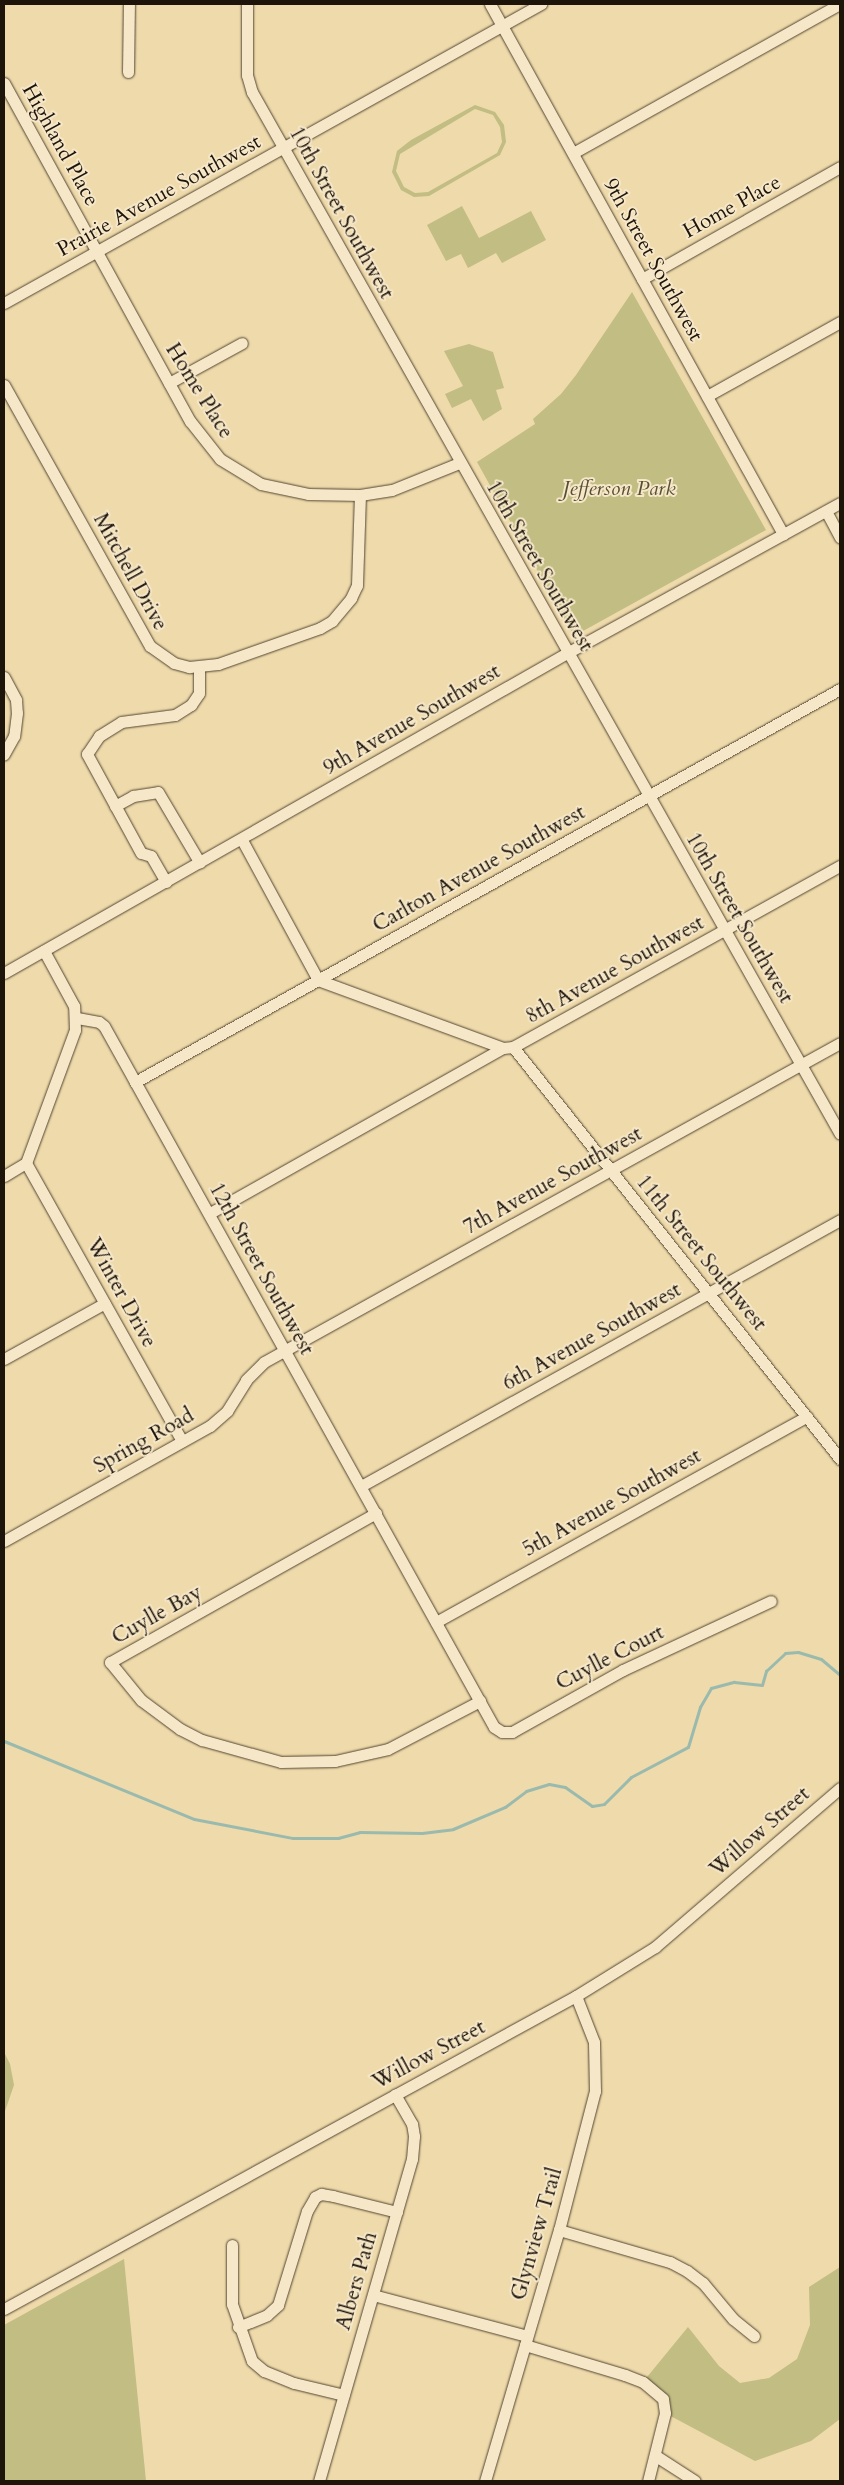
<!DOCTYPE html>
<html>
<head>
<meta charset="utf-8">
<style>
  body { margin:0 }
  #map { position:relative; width:844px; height:2485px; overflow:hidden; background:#efdaab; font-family:Cardo,serif }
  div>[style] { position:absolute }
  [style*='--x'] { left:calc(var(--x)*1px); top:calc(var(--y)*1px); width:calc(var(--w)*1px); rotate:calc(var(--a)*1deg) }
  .green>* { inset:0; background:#c1bd83 }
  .stream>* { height:3px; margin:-1.5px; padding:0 1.5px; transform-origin:1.5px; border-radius:1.5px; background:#9abaae }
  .roads { filter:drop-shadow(0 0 1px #524632) drop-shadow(0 0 1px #524632) }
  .minor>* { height:11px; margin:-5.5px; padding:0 5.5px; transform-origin:5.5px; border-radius:5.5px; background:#f5e7c8 }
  span { translate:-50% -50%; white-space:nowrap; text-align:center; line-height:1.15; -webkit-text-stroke:4px #f5e7c8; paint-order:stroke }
  .street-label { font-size:21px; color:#1d140a }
  .park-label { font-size:21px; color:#564f34; font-style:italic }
  .frame { position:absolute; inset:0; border:5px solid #1d140a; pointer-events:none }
</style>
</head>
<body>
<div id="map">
  <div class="green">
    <div style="clip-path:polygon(evenodd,475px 105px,495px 112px,504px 125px,506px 142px,500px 155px,429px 196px,414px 197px,401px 190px,392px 172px,397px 151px,411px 140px,475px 105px,475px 109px,493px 115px,500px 127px,502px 142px,497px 153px,428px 192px,415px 193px,404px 187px,396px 171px,400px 154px,475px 109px)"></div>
    <div style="clip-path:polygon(462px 206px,479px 238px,531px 211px,546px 240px,502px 263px,496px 253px,468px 268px,461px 254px,446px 261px,427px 225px)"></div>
    <div style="clip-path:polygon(632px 292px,766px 530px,574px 636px,477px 462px,535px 424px,533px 419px,561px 394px,576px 375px)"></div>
    <div style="clip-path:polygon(469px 344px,493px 352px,504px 388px,496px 390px,502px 409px,483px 421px,471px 399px,452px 408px,445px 394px,463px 386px,444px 351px)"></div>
    <div style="clip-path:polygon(4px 2052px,10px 2064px,14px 2085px,4px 2114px)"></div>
    <div style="clip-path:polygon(124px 2259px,146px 2481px,4px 2481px,4px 2325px)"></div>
    <div style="clip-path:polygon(840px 2267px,840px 2419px,811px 2441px,755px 2461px,665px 2413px,665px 2406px,643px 2382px,688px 2327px,719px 2366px,740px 2383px,769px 2378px,797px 2359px,810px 2325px,809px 2287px)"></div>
  </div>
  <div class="stream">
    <div style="--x:4;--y:1741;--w:205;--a:22.3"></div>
    <div style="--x:194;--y:1819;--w:101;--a:10.9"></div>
    <div style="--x:293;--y:1838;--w:45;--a:0"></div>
    <div style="--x:338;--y:1838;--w:23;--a:-15"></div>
    <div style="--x:360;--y:1832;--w:62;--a:0.9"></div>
    <div style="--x:422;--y:1833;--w:31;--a:-7"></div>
    <div style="--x:453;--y:1829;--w:56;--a:-22.9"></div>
    <div style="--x:505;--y:1807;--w:26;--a:-37"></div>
    <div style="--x:526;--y:1791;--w:24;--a:-17"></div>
    <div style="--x:549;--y:1784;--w:16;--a:11"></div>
    <div style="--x:565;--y:1787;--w:33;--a:35"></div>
    <div style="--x:592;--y:1806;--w:12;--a:-9"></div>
    <div style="--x:604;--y:1804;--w:38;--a:-45"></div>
    <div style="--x:631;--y:1777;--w:64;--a:-27.8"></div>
    <div style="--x:688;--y:1747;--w:42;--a:-73.3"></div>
    <div style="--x:700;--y:1707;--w:22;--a:-60"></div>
    <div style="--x:711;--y:1688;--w:24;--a:-15"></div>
    <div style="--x:734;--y:1682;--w:28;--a:6"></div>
    <div style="--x:762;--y:1685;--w:15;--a:-74"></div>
    <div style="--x:766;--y:1671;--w:26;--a:-43"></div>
    <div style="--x:785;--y:1653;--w:13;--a:-4"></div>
    <div style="--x:798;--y:1652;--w:24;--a:17"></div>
    <div style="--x:821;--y:1659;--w:25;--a:40"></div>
  </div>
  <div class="roads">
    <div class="minor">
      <div style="--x:247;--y:4;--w:71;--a:90"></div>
      <div style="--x:247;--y:75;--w:18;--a:74"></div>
      <div style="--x:252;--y:92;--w:1196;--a:60.56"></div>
      <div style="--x:490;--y:4;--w:606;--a:61.06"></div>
      <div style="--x:128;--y:72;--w:68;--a:-89.2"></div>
      <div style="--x:4;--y:83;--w:386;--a:61.2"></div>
      <div style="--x:190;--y:421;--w:48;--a:51.7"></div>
      <div style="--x:220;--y:459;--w:48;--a:31.4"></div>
      <div style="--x:261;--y:484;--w:48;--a:12"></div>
      <div style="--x:308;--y:494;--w:52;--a:1.1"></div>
      <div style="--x:360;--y:495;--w:32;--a:-9"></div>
      <div style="--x:392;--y:490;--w:72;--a:-21.9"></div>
      <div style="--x:573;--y:153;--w:306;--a:-29.2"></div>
      <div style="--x:642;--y:279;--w:227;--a:-29.5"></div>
      <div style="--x:4;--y:303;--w:615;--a:-29.11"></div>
      <div style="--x:169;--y:383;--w:83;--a:-28.7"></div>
      <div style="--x:4;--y:385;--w:299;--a:60.8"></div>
      <div style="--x:150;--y:646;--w:29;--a:35"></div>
      <div style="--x:174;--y:663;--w:16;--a:15"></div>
      <div style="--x:189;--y:667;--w:29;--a:-6"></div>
      <div style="--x:218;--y:664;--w:108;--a:-19.4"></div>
      <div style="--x:320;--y:628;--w:14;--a:-30"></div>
      <div style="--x:332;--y:621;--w:30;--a:-50"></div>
      <div style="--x:351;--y:598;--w:14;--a:-65"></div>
      <div style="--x:357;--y:585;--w:90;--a:-88.1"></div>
      <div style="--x:707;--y:396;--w:152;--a:-29.1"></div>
      <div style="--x:826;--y:511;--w:30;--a:62"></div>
      <div style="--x:4;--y:677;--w:26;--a:62"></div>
      <div style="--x:16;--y:700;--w:13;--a:86"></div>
      <div style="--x:17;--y:713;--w:23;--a:97"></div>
      <div style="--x:14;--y:736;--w:21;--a:119"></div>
      <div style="--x:115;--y:806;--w:21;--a:-29"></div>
      <div style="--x:133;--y:796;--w:25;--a:-9"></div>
      <div style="--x:158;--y:792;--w:82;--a:59.4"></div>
      <div style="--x:242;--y:840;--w:159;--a:61.5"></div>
      <div style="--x:318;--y:980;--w:197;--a:20.2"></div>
      <div style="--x:166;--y:882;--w:30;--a:-120"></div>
      <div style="--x:151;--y:856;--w:10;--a:-163"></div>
      <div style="--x:141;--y:853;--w:113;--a:-118.6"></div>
      <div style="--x:87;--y:754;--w:22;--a:-56"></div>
      <div style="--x:99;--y:736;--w:26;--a:-32"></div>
      <div style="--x:121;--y:722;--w:54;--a:-7.4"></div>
      <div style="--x:175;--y:715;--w:19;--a:-32"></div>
      <div style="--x:191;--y:705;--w:14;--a:-56"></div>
      <div style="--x:199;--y:693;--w:26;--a:-90"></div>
      <div style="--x:4;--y:973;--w:648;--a:-29.61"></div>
      <div style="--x:567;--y:653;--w:311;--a:-28.8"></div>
      <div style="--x:77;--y:1018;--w:22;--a:10"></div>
      <div style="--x:99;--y:1022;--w:6;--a:39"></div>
      <div style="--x:104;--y:1026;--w:802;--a:60.91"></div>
      <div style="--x:494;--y:1727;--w:9;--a:32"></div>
      <div style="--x:502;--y:1732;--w:10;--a:0"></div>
      <div style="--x:512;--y:1732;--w:127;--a:-29.2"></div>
      <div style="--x:623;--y:1670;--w:163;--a:-25"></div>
      <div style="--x:513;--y:1047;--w:526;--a:51.56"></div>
      <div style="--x:135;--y:1082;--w:807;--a:-29.14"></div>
      <div style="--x:26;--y:1163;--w:319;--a:60.7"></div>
      <div style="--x:4;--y:1176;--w:26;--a:-31"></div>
      <div style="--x:26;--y:1163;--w:142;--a:-69.8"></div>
      <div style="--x:75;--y:1030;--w:24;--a:-92"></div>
      <div style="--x:74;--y:1006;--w:63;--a:-118.6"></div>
      <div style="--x:210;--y:1213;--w:336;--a:-29.4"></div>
      <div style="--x:503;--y:1048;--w:10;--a:-6"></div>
      <div style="--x:513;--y:1047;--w:374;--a:-29"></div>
      <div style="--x:4;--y:1359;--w:115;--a:-29"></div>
      <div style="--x:361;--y:1486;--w:548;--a:-29.04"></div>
      <div style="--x:376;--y:1513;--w:305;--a:150.7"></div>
      <div style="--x:110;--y:1662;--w:49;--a:50.8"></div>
      <div style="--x:141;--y:1700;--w:49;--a:36.6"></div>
      <div style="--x:180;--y:1729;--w:25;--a:27"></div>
      <div style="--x:202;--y:1740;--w:82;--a:15.6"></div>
      <div style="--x:281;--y:1762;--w:54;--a:-1.1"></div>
      <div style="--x:335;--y:1761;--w:54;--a:-12.8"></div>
      <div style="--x:388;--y:1749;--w:104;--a:-27.6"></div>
      <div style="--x:4;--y:1541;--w:236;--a:-29.2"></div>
      <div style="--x:210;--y:1426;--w:23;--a:-41"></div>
      <div style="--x:227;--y:1411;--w:36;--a:-58"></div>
      <div style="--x:246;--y:1380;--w:25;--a:-45"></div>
      <div style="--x:264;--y:1362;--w:658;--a:-28.98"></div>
      <div style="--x:436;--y:1622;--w:424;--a:-29"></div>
      <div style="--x:559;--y:2230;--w:116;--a:16.1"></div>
      <div style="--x:670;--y:2262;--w:19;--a:28"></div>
      <div style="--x:687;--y:2271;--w:20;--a:37"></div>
      <div style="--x:703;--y:2283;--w:47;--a:50.2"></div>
      <div style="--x:733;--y:2319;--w:27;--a:39"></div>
      <div style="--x:232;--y:2245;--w:59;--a:90"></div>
      <div style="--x:232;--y:2304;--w:60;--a:70.7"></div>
      <div style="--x:252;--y:2361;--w:16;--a:40"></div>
      <div style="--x:264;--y:2371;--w:32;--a:22"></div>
      <div style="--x:294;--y:2383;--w:51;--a:13.5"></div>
      <div style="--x:373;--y:2295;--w:159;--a:14.9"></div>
      <div style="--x:4;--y:2309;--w:652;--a:-28.69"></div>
      <div style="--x:576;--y:1996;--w:93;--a:-31.8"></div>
      <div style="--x:655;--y:1947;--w:244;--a:-40.7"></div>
      <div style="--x:238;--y:2327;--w:31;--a:-22"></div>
      <div style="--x:267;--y:2315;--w:15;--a:-42"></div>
      <div style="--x:278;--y:2305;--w:98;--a:-72.9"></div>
      <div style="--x:307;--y:2211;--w:16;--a:-60"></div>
      <div style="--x:315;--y:2197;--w:7;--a:-27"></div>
      <div style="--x:321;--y:2194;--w:12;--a:9"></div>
      <div style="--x:333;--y:2196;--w:66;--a:14"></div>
      <div style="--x:525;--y:2345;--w:104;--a:16.7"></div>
      <div style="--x:625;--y:2375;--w:19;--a:21"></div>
      <div style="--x:643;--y:2382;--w:26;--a:40"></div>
      <div style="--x:663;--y:2399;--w:14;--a:82"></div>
      <div style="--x:665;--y:2413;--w:70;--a:104"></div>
      <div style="--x:656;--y:2456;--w:46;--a:32.7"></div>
      <div style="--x:319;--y:2481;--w:335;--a:-73.9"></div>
      <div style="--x:412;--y:2159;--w:23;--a:-85"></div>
      <div style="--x:414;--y:2136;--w:12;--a:-99"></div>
      <div style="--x:412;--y:2124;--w:34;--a:-120"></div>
      <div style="--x:485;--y:2481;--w:262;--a:-73.6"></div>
      <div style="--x:559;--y:2230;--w:144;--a:-75.5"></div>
      <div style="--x:595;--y:2091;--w:49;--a:-91.2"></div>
      <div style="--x:594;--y:2042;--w:49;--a:-111.4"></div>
    </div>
  </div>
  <div class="street-label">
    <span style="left:60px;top:145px;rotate:61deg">Highland Place</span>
    <span style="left:159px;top:196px;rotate:-29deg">Prairie Avenue Southwest</span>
    <span style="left:732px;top:207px;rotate:-29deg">Home Place</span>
    <span style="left:341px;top:213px;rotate:61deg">10th Street Southwest</span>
    <span style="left:653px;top:260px;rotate:61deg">9th Street Southwest</span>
    <span style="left:199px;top:391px;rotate:58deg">Home Place</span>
    <span style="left:539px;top:566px;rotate:60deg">10th Street Southwest</span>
    <span style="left:130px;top:572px;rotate:61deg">Mitchell Drive</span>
    <span style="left:412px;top:720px;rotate:-30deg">9th Avenue Southwest</span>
    <span style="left:479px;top:869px;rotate:-29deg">Carlton Avenue Southwest</span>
    <span style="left:739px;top:918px;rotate:60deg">10th Street Southwest</span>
    <span style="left:615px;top:970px;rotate:-29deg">8th Avenue Southwest</span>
    <span style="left:553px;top:1181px;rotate:-29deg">7th Avenue Southwest</span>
    <span style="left:701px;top:1253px;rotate:51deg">11th Street Southwest</span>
    <span style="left:261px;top:1269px;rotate:61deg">12th Street Southwest</span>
    <span style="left:121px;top:1293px;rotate:61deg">Winter Drive</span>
    <span style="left:592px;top:1337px;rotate:-29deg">6th Avenue Southwest</span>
    <span style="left:144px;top:1441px;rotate:-29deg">Spring Road</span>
    <span style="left:612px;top:1503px;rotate:-29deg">5th Avenue Southwest</span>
    <span style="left:157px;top:1615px;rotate:-29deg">Cuylle Bay</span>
    <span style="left:610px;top:1658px;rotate:-27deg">Cuylle Court</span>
    <span style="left:760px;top:1832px;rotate:-41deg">Willow Street</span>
    <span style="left:429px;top:2055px;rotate:-28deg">Willow Street</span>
    <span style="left:537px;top:2234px;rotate:-74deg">Glynview Trail</span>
    <span style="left:357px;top:2281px;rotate:-74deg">Albers Path</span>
  </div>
  <div class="park-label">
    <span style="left:619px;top:489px">Jefferson Park</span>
  </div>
  <div class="frame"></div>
</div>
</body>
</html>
